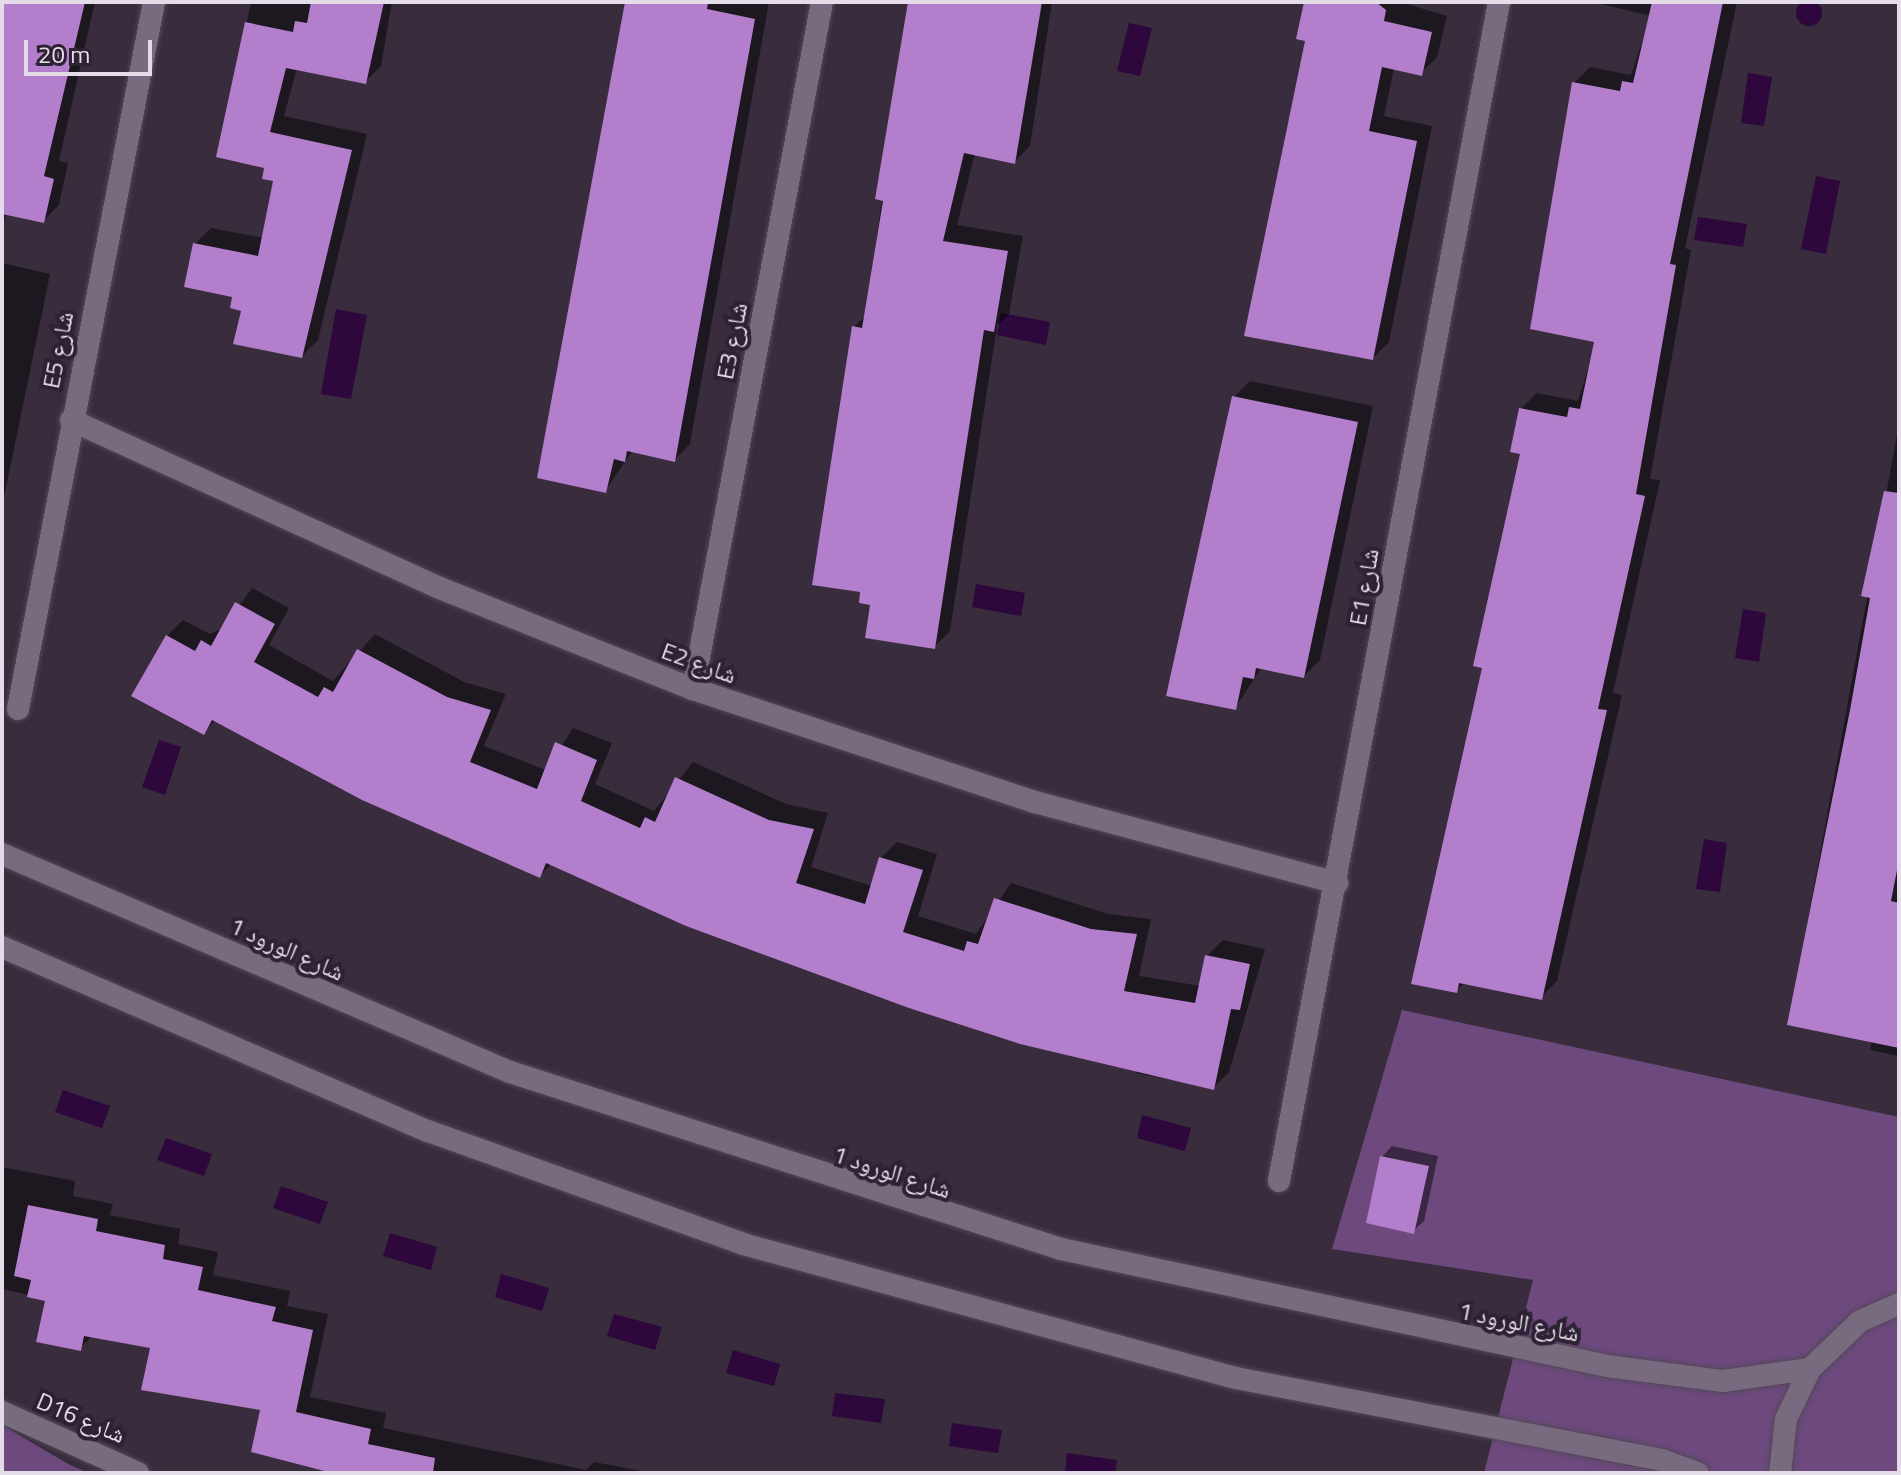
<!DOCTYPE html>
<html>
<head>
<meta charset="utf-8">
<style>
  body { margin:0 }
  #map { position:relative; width:1901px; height:1475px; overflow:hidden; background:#382c3d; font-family:"Titillium Web","Noto Naskh Arabic",sans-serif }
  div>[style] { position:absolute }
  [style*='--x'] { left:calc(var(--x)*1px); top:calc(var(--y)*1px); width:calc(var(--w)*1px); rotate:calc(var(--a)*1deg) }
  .green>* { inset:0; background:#6d497e }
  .water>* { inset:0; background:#2e073c }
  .round { border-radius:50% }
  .shadow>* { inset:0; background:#0007 }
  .building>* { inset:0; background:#b37ecb }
  .roads { filter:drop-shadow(0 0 2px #524857) drop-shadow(0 0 2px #524857) }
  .minor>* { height:22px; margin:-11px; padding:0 11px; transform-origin:11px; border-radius:11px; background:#796b7f }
  .tertiary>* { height:22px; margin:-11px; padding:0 11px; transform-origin:11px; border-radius:11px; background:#796b7f }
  span { translate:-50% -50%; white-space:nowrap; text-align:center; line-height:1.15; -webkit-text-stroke:8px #2d2233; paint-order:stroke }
  .street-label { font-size:24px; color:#e4dce8 }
  .frame { position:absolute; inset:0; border:4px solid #e4dce8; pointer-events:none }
  .scale { position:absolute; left:24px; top:40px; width:128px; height:36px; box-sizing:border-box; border:4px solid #e4dce8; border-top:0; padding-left:10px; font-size:24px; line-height:28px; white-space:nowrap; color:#e4dce8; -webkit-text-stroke:6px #2d2233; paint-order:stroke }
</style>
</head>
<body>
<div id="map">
  <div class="green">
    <div style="clip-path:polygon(1402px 1010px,1899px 1117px,1899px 1473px,1484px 1473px,1533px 1280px,1332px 1249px)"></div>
    <div style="clip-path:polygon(2px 1425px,70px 1465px,88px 1473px,2px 1473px)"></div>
  </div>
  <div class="water">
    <div class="round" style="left:1796px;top:0;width:26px;height:26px"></div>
    <div style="clip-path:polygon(1129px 23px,1152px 28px,1140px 76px,1117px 71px)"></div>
    <div style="clip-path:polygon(1748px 73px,1772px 77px,1764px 126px,1741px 123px)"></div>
    <div style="clip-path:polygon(1816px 176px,1840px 181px,1826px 254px,1801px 249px)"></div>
    <div style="clip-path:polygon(1698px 217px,1747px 224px,1743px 247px,1694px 240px)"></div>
    <div style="clip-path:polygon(336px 309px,367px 315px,351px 399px,321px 394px)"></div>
    <div style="clip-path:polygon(1001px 313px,1050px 322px,1046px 345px,997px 335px)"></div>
    <div style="clip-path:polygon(976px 584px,1025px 593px,1021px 616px,972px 607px)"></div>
    <div style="clip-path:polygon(1743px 609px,1766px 613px,1759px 662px,1735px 658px)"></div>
    <div style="clip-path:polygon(159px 740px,181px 747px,165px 795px,142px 787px)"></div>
    <div style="clip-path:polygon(1704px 839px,1727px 843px,1720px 892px,1696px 889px)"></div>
    <div style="clip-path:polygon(63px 1090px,110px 1106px,102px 1128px,55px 1112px)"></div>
    <div style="clip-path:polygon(1142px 1115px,1191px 1128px,1185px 1151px,1137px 1138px)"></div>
    <div style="clip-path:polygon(166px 1138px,212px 1154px,204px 1176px,157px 1160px)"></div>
    <div style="clip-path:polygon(281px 1186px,328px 1202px,320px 1224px,273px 1208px)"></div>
    <div style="clip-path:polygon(390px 1233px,437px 1247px,431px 1270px,383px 1256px)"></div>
    <div style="clip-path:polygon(501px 1274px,549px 1288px,542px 1311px,495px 1297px)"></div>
    <div style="clip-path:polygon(614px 1314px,662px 1327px,655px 1350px,607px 1336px)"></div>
    <div style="clip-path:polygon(733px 1350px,780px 1364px,774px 1386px,726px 1373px)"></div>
    <div style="clip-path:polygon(835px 1393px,885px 1399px,881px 1423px,832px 1416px)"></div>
    <div style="clip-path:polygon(952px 1423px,1002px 1430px,998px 1453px,949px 1446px)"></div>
    <div style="clip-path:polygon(1067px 1453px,1117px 1460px,1115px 1473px,1065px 1473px)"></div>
  </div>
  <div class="shadow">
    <div style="clip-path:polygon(2px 2px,95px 2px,59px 161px,68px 163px,59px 205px,43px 221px,6px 213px,2px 230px)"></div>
    <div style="clip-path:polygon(251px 2px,392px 2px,381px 66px,365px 82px,297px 68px,284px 116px,367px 134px,318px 340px,302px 356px,243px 309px,195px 244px,211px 228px,264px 238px,275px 179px,267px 166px,219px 156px)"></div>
    <div style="clip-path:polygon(628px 2px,769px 2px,690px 444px,674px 460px,633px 450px,605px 491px)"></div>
    <div style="clip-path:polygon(909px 2px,1052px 2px,1030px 146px,1015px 161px,975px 153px,957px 225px,1023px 236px,1009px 314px,997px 326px,950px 631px,934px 647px,873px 603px,854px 327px,866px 315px)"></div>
    <div style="clip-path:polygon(1306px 2px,1400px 2px,1447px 16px,1437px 57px,1421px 73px,1394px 68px,1384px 116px,1432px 126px,1389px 342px,1373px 358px,1307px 40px)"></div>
    <div style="clip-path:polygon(1593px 2px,1737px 2px,1685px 248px,1691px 250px,1650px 479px,1660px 480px,1613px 693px,1622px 695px,1557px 981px,1541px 997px,1465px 982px,1457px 990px,1484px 666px,1522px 453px,1521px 409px,1537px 393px,1578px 401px,1597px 340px,1574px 83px,1590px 67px,1631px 75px,1651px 16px)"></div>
    <div style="clip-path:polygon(2px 263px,50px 274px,2px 507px)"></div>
    <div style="clip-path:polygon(1250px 381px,1373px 406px,1320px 660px,1304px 676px,1262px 667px,1235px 708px,1234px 397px)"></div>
    <div style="clip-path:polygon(1899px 424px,1899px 1056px,1870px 1050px,1872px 1041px,1789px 1023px)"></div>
    <div style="clip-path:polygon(252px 588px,289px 608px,269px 645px,333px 681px,375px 634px,464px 682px,506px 694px,484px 746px,546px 770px,573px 728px,612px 743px,595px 784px,654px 811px,693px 762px,786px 804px,828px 813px,811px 867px,872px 886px,881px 858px,897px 842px,937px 854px,918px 916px,976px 934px,1011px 883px,1108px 914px,1151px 919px,1139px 976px,1201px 986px,1207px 956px,1223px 940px,1265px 949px,1229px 1072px,1213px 1088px,1136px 1073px,1138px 1066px,552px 863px,539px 876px,216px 720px,203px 733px,167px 636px,183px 620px,210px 634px,223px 628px)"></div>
    <div style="clip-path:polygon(1392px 1146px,1438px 1156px,1424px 1221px,1413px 1231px,1382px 1157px)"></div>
    <div style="clip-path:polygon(2px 1167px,75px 1181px,73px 1196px,113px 1204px,110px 1215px,180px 1229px,178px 1244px,218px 1252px,213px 1275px,290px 1291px,287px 1306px,328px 1314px,310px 1397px,386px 1413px,383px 1428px,586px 1470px,594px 1462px,652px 1473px,323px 1473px,325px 1465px,262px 1409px,152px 1346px,93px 1335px,80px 1348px,47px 1299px,2px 1289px)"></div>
  </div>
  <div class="building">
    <div style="clip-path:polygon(2px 2px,85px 2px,44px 176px,54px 179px,44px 223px,2px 214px)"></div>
    <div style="clip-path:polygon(311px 2px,384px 2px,366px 84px,286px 68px,270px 132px,352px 150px,302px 358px,233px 344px,241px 311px,230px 308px,232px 297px,184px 287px,193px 243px,258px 256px,273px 181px,262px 179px,264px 168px,216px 157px,245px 22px,293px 32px,295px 21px,307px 23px)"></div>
    <div style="clip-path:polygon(625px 2px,708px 2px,707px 9px,755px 19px,675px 462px,627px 451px,625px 462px,614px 459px,606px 493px,537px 478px)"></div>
    <div style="clip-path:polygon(908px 2px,1042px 2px,1015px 164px,964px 153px,943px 241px,1008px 251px,994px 332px,984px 330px,935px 649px,865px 638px,870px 605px,859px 603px,860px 592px,812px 585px,852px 326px,862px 328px,883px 201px,875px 199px)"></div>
    <div style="clip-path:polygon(1304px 2px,1376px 2px,1386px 10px,1384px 21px,1432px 32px,1422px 76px,1382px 67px,1369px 131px,1417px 141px,1373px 360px,1244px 336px,1305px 41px,1296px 39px)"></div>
    <div style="clip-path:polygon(1652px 2px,1723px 2px,1670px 264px,1676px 265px,1636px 494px,1645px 496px,1598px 709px,1607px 710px,1542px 1000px,1459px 983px,1457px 993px,1411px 984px,1482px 668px,1473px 666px,1520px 454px,1510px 452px,1519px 408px,1567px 417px,1569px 407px,1580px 409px,1594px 342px,1530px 329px,1572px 82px,1620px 91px,1622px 81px,1633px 83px)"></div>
    <div style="clip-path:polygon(1232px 396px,1358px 422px,1304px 678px,1256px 668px,1254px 679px,1243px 677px,1236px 710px,1166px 696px)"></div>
    <div style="clip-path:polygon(1884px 491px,1899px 493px,1899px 860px,1891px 901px,1899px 903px,1899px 1048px,1787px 1025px,1850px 710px,1870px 598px,1861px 596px)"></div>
    <div style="clip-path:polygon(235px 602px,275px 624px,254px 662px,318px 697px,324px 687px,333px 692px,357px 649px,447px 697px,491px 710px,470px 762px,537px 789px,555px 742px,597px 760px,581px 801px,640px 828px,645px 817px,655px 822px,675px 777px,769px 820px,814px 829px,796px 883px,865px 904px,879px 857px,923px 870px,903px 932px,964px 951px,967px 941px,978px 944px,994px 898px,1091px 929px,1137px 934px,1124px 991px,1195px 1003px,1205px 955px,1250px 964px,1240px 1010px,1231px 1009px,1214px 1090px,1020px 1044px,909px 1008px,686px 926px,546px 863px,540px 878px,362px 800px,212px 720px,204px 735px,131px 696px,166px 635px,195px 651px,201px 640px,211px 646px)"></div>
    <div style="clip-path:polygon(1380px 1156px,1429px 1166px,1414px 1234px,1366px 1223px)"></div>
    <div style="clip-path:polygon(28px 1205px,98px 1219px,96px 1231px,165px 1245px,163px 1259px,203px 1267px,198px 1290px,276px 1307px,272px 1321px,313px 1330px,296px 1412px,371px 1429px,368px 1444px,435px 1458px,433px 1473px,332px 1473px,251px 1452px,260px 1410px,141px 1390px,150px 1348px,84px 1336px,81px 1351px,36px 1342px,45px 1301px,27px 1297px,31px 1280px,14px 1276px)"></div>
  </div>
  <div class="roads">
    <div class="minor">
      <div style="--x:71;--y:420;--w:405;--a:24.5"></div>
      <div style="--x:440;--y:588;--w:272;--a:21.8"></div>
      <div style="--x:693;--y:689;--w:360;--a:18.3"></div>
      <div style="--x:1035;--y:802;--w:313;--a:15"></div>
      <div style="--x:693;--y:689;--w:699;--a:-79.37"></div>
      <div style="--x:18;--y:709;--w:720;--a:-79.11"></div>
      <div style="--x:1279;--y:1181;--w:1199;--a:-79.43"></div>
      <div style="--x:2;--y:1412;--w:149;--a:24.2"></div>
    </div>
    <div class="tertiary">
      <div style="--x:2;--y:854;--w:553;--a:23.23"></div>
      <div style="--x:510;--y:1072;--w:579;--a:17.81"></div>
      <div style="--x:1061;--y:1249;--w:558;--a:12.09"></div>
      <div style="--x:1607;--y:1366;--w:117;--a:7.4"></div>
      <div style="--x:1723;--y:1381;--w:88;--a:-7.9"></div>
      <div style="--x:2;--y:947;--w:464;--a:23.4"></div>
      <div style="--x:428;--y:1131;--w:335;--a:19.7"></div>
      <div style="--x:743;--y:1244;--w:511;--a:15.21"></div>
      <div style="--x:1236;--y:1378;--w:434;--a:10.9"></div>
      <div style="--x:1662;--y:1460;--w:38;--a:20"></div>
      <div style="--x:1780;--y:1473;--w:54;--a:-83.7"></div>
      <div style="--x:1786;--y:1419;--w:55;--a:-64.4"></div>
      <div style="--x:1810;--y:1369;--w:69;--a:-43.8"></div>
      <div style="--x:1860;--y:1321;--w:43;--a:-23.6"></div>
    </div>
  </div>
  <div class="street-label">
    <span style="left:732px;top:341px;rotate:-79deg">E3 شارع</span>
    <span style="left:58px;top:350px;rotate:-79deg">E5 شارع</span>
    <span style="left:1364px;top:587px;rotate:-80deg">E1 شارع</span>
    <span style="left:699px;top:663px;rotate:20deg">E2 شارع</span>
    <span style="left:287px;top:949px;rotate:24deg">شارع الورود 1</span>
    <span style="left:892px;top:1172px;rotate:18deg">شارع الورود 1</span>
    <span style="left:1519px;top:1322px;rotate:11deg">شارع الورود 1</span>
    <span style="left:81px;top:1418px;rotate:23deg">D16 شارع</span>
  </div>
  <div class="frame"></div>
  <div class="scale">20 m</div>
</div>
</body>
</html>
